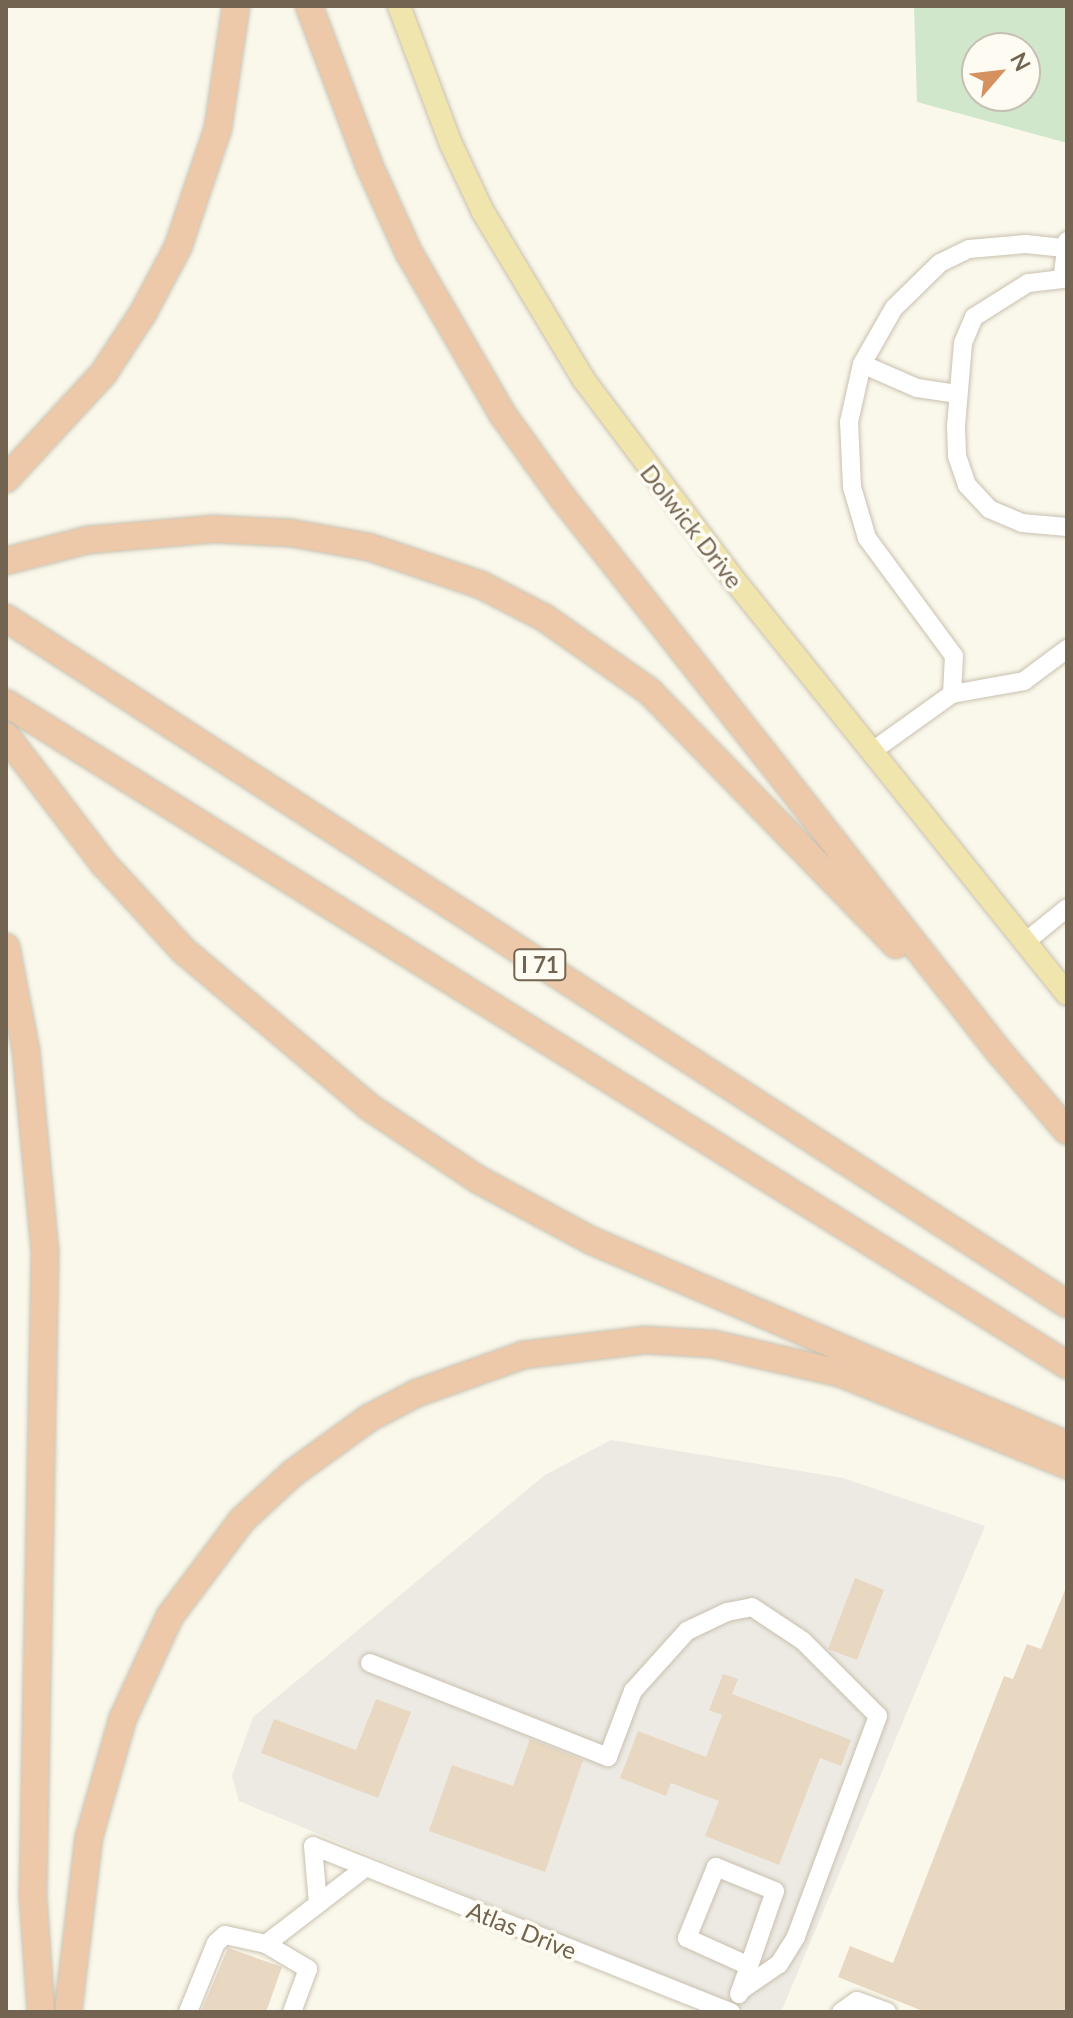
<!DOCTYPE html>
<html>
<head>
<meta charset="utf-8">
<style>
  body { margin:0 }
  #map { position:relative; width:1073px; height:2018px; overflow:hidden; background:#faf8eb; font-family:Lato,sans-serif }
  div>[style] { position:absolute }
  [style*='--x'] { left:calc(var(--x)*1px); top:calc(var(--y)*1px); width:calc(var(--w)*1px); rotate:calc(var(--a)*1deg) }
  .industrial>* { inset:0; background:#eceae3 }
  .green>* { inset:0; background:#d0e7cb }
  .building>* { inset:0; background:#e8d8c1 }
  .roads { filter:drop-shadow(0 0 2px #c9c0af) drop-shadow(0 0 2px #c9c0af) }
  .minor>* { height:18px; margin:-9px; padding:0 9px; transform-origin:9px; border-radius:9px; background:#fff }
  .major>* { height:22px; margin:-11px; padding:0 11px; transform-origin:11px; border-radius:11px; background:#f0e5ac }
  .highway>* { height:26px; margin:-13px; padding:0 13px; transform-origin:13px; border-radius:13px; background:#edc9aa }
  span { translate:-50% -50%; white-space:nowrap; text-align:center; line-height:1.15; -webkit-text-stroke:7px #fdfbf2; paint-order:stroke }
  .shield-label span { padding:2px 6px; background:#fdfbf2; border:2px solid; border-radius:6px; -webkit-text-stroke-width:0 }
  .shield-label { font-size:22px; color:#736451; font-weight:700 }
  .street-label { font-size:24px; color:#736451 }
  .frame { position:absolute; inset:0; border:8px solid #736451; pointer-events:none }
  .north { position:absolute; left:961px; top:32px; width:80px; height:80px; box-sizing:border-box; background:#fdfbf2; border:2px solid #c6bfb2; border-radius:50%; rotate:62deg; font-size:22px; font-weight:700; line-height:32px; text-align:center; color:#736451 }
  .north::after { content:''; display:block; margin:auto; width:28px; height:36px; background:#d59260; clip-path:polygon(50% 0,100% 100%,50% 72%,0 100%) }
</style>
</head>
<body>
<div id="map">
  <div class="industrial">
    <div style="clip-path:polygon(611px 1440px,843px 1478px,985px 1526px,781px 2012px,750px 2012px,239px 1801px,232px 1776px,253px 1717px,545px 1475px)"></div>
  </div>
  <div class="green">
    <div style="clip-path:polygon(evenodd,914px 6px,1067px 6px,1067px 143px,917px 102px,914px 6px,977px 48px,1025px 48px,1025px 96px,977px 96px,977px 48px)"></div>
  </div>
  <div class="building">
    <div style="clip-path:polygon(855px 1578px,884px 1590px,857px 1660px,828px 1649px)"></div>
    <div style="clip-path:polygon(1067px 1585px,1067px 2012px,925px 2012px,838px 1977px,850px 1946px,893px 1963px,1004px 1676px,1013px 1679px,1027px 1644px,1041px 1649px)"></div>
    <div style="clip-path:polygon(723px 1674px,738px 1679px,732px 1694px,851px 1740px,841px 1766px,820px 1758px,779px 1865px,705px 1836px,719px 1801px,671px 1783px,666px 1796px,620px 1778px,638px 1731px,706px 1757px,722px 1715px,709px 1710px)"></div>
    <div style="clip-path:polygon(376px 1699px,411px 1712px,378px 1798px,261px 1753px,274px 1719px,356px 1750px)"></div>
    <div style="clip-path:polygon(530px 1739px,583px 1760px,545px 1872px,429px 1831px,452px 1765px,513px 1786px)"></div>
    <div style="clip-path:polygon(228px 1948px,282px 1967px,266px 2012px,201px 2012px)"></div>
  </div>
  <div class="roads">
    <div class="minor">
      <div style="--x:1067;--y:241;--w:38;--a:97"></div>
      <div style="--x:1062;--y:279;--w:34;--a:173"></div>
      <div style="--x:1028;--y:283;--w:64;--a:147.8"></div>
      <div style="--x:974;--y:317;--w:28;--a:113"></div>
      <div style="--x:963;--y:343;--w:83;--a:94.8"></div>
      <div style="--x:956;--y:426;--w:30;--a:88"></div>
      <div style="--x:957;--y:456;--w:31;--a:71"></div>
      <div style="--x:967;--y:485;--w:33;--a:47"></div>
      <div style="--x:989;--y:509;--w:36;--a:23"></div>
      <div style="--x:1022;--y:523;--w:45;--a:5.1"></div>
      <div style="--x:862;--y:364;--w:60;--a:23.6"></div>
      <div style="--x:917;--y:388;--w:40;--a:8.5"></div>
      <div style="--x:952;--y:694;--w:38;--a:-87"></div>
      <div style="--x:954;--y:656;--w:147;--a:-126.4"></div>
      <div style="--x:867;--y:538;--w:53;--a:-106.4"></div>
      <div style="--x:852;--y:487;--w:65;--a:-92.6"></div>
      <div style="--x:849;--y:422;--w:59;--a:-77.4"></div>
      <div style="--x:862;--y:364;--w:64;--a:-60.3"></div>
      <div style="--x:894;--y:308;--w:64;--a:-44.4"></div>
      <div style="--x:940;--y:263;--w:32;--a:-26"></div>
      <div style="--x:969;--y:249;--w:57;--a:-5"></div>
      <div style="--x:1026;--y:244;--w:39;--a:6"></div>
      <div style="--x:871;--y:752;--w:100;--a:-35.6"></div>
      <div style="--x:952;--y:694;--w:73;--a:-10.2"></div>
      <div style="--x:1024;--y:681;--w:54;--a:-36.7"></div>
      <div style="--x:1024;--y:943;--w:55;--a:-39.1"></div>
      <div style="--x:370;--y:1663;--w:256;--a:21.6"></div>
      <div style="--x:608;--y:1757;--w:71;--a:-69.3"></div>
      <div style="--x:633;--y:1691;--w:81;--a:-48"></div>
      <div style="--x:687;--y:1631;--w:44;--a:-25.4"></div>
      <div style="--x:727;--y:1612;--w:25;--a:-11"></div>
      <div style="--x:752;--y:1607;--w:61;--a:33.7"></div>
      <div style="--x:803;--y:1641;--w:106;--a:45"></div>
      <div style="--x:878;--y:1716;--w:236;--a:110.4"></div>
      <div style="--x:796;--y:1937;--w:32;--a:122"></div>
      <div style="--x:779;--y:1964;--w:46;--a:145.6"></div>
      <div style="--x:318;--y:1904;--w:58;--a:-94.9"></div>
      <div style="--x:313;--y:1846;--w:450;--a:21.7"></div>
      <div style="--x:266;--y:1944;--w:49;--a:30.8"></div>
      <div style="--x:308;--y:1969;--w:46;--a:110.4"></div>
      <div style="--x:739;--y:1994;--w:30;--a:-70"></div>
      <div style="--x:749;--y:1966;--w:79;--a:-70.9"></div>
      <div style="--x:775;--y:1891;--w:64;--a:-157.9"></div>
      <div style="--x:716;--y:1867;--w:77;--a:112.2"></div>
      <div style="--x:687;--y:1938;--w:68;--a:24.3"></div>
      <div style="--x:188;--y:2012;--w:74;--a:-67.9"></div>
      <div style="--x:216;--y:1943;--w:12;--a:-42"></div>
      <div style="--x:225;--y:1935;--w:42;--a:12.4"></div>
      <div style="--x:266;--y:1944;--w:126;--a:-37.6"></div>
      <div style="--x:841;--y:2012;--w:19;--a:-35"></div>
      <div style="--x:857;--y:2001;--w:32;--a:20"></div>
    </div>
    <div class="major">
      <div style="--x:399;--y:6;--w:147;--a:69.4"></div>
      <div style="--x:451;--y:144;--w:75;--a:64.8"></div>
      <div style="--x:483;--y:212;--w:196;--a:59"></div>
      <div style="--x:584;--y:380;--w:245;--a:53.1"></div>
      <div style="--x:731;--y:576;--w:536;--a:51.21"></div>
    </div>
    <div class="highway">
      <div style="--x:309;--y:6;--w:170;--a:69.3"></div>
      <div style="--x:369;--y:165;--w:97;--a:65.6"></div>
      <div style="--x:409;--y:253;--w:187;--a:59.9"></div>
      <div style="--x:503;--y:415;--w:101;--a:54.3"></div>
      <div style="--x:562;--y:497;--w:709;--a:51.76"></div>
      <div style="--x:1001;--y:1054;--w:101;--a:49.4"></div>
      <div style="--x:6;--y:479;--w:143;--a:-47.3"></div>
      <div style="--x:103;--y:374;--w:73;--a:-56.7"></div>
      <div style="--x:143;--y:313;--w:75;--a:-62.1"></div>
      <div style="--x:178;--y:247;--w:126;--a:-71.4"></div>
      <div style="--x:218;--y:128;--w:123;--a:-81.6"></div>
      <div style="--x:6;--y:561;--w:85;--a:-14.4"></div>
      <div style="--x:88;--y:540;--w:126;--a:-5"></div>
      <div style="--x:214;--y:529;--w:77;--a:3"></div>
      <div style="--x:291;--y:533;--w:79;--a:10.2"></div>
      <div style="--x:369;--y:547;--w:118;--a:18.7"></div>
      <div style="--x:481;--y:585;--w:72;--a:27.3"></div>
      <div style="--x:545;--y:618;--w:127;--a:35.1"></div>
      <div style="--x:649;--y:691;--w:354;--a:45.8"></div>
      <div style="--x:6;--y:618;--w:1263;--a:32.89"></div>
      <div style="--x:6;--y:703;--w:1251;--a:31.96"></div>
      <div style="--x:6;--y:736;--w:161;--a:52.6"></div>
      <div style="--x:104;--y:864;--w:118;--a:47.4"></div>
      <div style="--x:184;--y:951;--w:242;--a:40.1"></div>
      <div style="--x:369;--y:1107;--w:132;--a:33.6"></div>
      <div style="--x:479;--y:1180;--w:126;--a:28.4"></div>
      <div style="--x:590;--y:1240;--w:519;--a:23.26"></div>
      <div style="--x:6;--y:947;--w:106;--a:79.1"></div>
      <div style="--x:26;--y:1051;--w:202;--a:84.6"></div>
      <div style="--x:45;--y:1252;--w:645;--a:91.07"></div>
      <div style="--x:33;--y:1897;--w:115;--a:86"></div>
      <div style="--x:68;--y:2012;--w:176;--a:-83.2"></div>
      <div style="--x:89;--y:1837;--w:124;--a:-74.1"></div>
      <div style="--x:123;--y:1718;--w:112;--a:-65.3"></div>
      <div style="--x:170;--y:1616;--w:120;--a:-53.1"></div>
      <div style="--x:242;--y:1520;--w:69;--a:-42.7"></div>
      <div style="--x:293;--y:1473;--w:94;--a:-35.9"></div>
      <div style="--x:369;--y:1418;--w:54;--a:-27.5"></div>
      <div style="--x:417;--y:1393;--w:113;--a:-19.7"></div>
      <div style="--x:523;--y:1355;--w:123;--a:-7"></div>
      <div style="--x:645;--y:1340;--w:68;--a:3.4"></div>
      <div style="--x:713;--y:1344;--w:130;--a:12.9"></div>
      <div style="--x:840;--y:1373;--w:245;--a:22.1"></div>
    </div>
  </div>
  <div class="shield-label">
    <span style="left:540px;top:965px">I 71</span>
  </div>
  <div class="street-label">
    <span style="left:692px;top:526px;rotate:52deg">Dolwick Drive</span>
    <span style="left:522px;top:1930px;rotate:22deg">Atlas Drive</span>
  </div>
  <div class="frame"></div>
  <div class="north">N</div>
</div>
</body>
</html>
